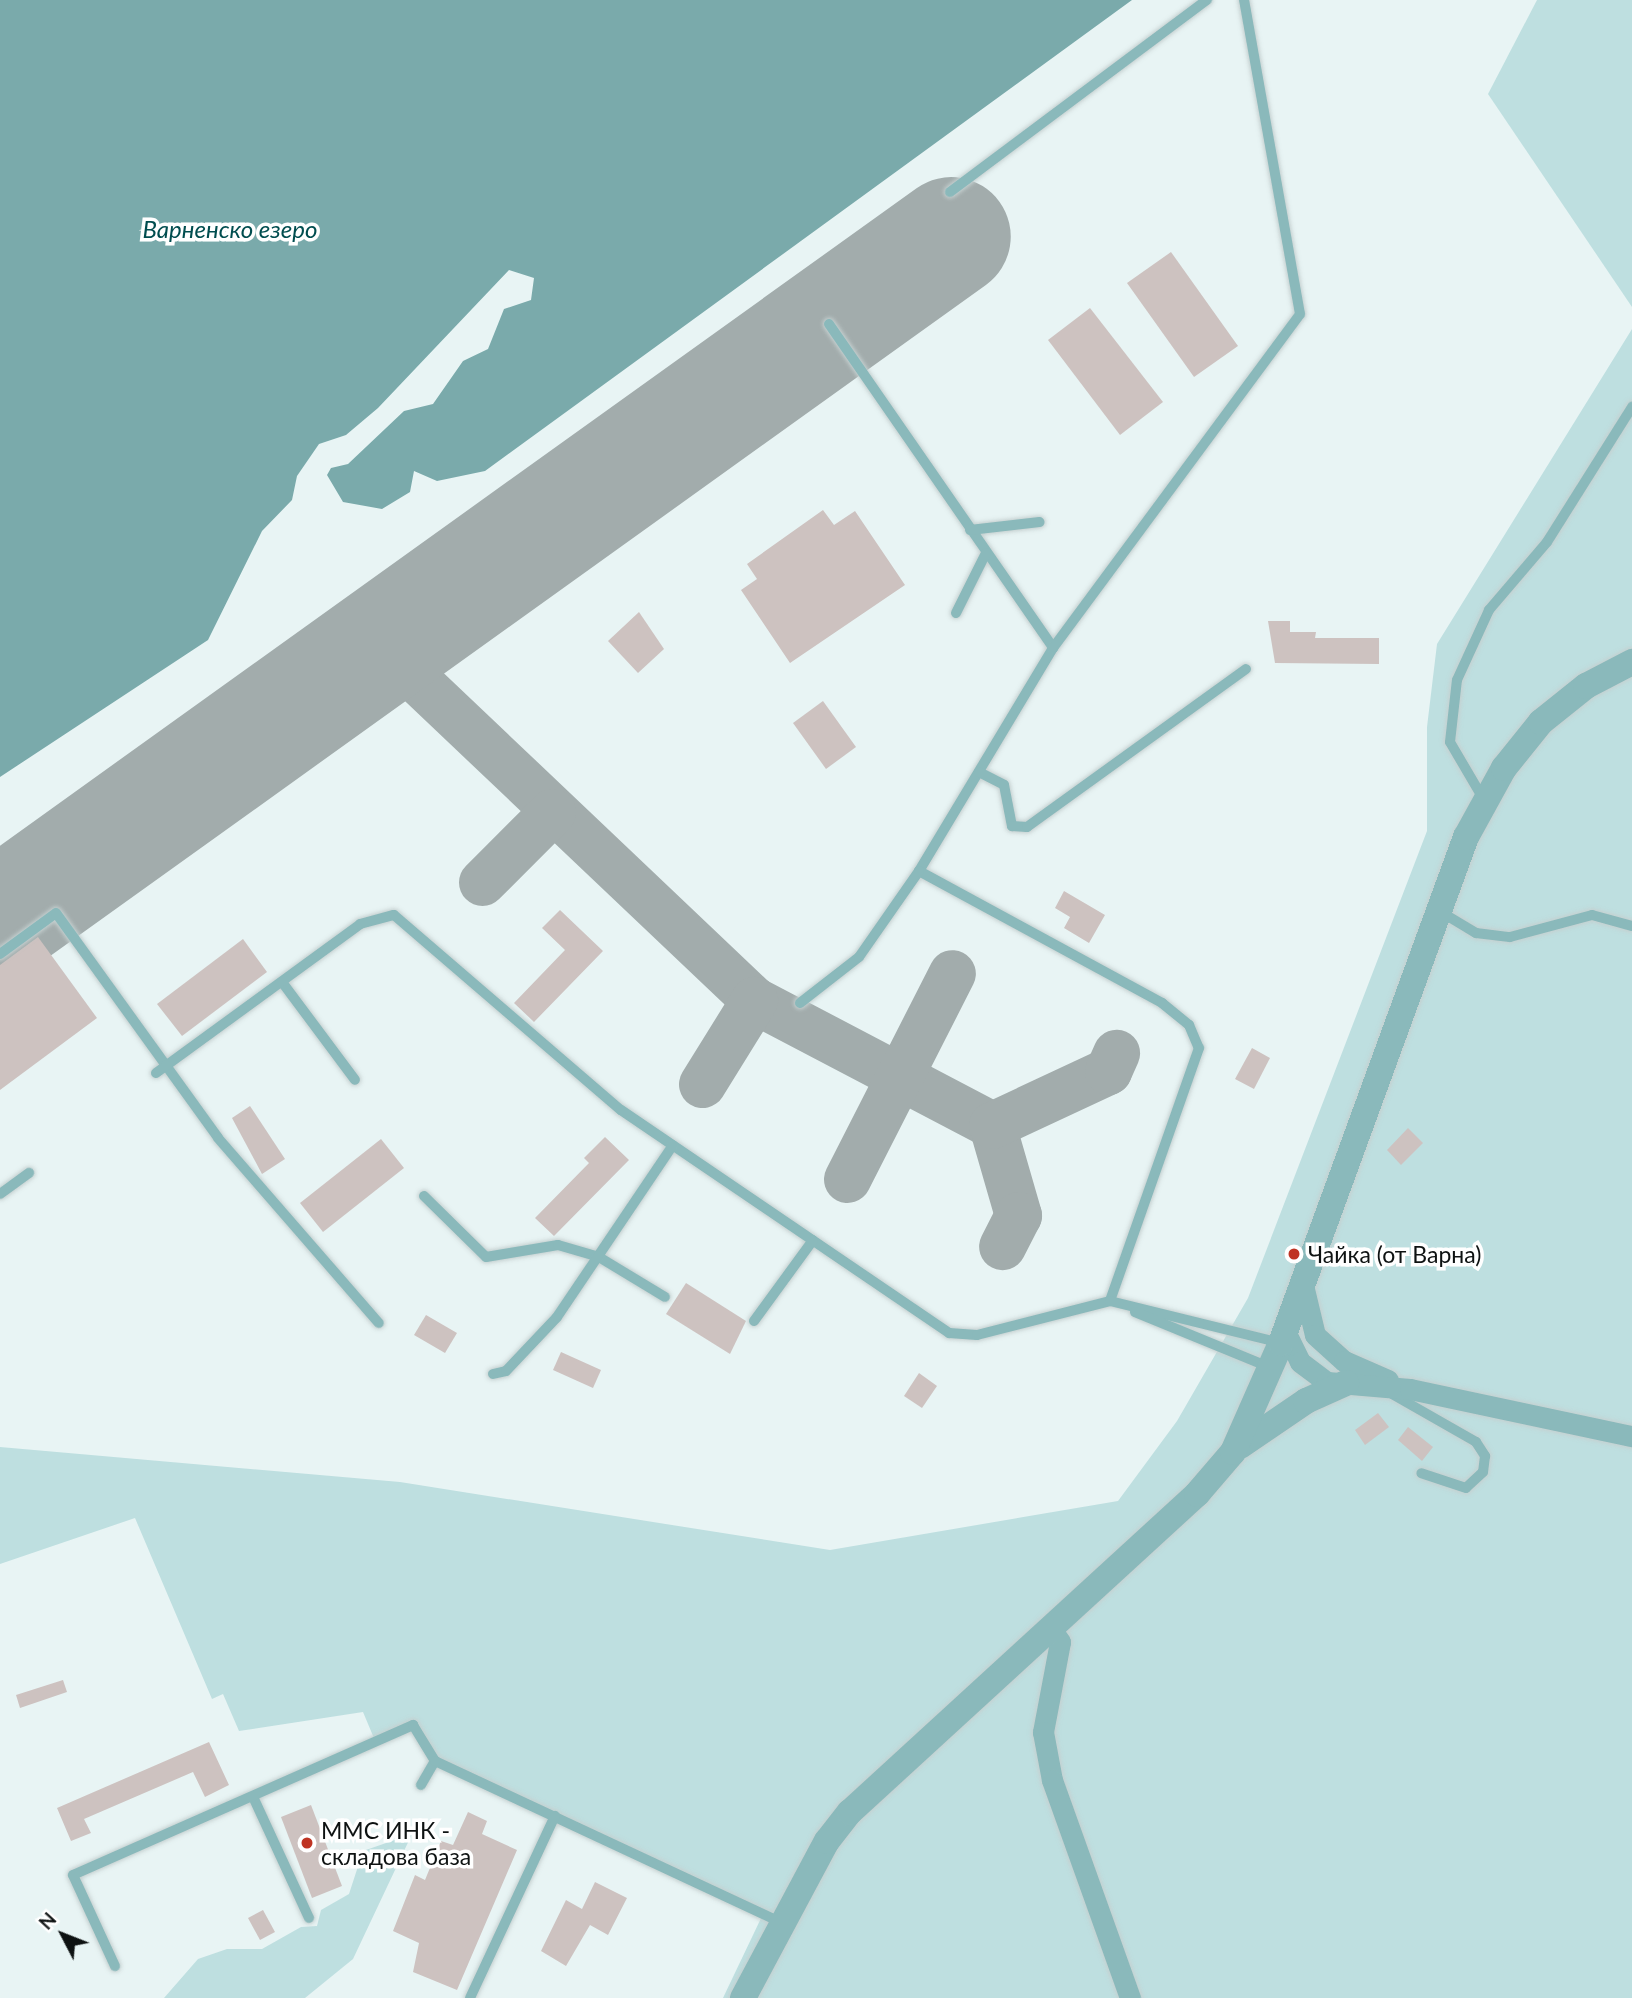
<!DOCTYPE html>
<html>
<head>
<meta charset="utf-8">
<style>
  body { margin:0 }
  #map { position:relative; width:1632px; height:1998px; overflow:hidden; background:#e8f4f4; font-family:Lato,sans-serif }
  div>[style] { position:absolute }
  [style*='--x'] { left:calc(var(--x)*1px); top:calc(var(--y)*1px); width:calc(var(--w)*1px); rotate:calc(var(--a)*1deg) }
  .green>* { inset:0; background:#bedfe0 }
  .water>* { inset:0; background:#7aaaab }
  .taxiway>* { height:47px; margin:-23.5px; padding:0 23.5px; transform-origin:23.5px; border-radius:23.5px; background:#a2acac }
  .runway>* { height:119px; margin:-59.5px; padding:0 59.5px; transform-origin:59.5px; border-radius:59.5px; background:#a2acac }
  .building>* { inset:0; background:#cdc2c0 }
  .roads { filter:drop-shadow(0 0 2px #c5d0d0) drop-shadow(0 0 2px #c5d0d0) }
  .service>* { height:10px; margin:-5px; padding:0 5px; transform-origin:5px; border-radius:5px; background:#8ab9bb }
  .minor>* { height:21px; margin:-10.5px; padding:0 10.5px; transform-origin:10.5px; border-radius:10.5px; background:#8ab9bb }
  .tertiary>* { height:26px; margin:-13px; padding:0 13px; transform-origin:13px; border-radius:13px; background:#8ab9bb }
  .dots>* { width:19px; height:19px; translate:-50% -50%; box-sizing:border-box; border:4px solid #fff; border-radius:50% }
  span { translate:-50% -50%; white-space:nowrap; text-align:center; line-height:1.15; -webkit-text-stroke:7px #fff; paint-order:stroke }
  .poi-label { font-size:23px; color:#0e1212 }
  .left { translate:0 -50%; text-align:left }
  .water-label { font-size:24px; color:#004d4f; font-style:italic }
  .north { position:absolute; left:28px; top:1900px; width:70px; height:70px; -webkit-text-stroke:5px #fff; paint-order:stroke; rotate:312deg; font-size:19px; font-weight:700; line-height:28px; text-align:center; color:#0e1212 }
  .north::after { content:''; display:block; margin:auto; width:24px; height:32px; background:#0e1212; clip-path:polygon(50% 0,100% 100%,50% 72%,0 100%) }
</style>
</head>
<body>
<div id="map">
  <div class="green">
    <div style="clip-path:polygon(1537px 0,1632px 0,1632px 307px,1488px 94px)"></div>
    <div style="clip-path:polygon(1632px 329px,1632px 1998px,723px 1998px,763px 1914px,435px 1761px,413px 1726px,376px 1743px,363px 1712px,239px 1731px,223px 1694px,212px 1699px,135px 1518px,0 1564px,0 1447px,400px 1482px,830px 1550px,1118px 1501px,1177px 1421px,1248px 1298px,1427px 831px,1427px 727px,1437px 644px)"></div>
    <div style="clip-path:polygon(412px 1834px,353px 1959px,305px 1998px,164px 1998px,198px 1959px,227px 1949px,262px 1949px,301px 1927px,317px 1926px,321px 1910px,349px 1894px,363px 1851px)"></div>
  </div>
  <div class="water">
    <div style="clip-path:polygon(0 0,1132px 0,485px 471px,437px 481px,414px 471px,410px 492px,382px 509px,343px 502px,327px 475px,331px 468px,348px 464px,404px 411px,433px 404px,463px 361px,488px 349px,504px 309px,531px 300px,534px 278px,509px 270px,378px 408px,346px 435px,319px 444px,297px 476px,292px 500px,262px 531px,208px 640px,0 777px)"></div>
  </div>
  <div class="taxiway">
    <div style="--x:380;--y:645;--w:516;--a:43.51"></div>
    <div style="--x:754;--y:1000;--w:269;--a:27.7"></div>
    <div style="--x:992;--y:1125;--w:94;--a:73.9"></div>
    <div style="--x:1018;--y:1215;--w:35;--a:117"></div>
    <div style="--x:482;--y:882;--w:99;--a:-45"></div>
    <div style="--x:702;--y:1084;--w:99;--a:-58.2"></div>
    <div style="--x:992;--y:1125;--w:128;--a:-25"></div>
    <div style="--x:1108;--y:1071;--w:20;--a:-66"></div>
    <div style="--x:847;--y:1179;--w:231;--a:-63"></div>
  </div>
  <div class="runway">
    <div style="--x:0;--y:918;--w:1170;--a:-35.65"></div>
  </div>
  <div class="building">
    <div style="clip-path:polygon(1171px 252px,1238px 346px,1194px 377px,1127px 283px)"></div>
    <div style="clip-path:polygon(1090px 308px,1163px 402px,1120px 435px,1048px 340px)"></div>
    <div style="clip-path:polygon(823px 510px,834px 525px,855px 511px,905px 585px,790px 663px,741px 590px,757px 579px,747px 564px)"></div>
    <div style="clip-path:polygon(639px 612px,664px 649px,638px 673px,608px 641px)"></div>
    <div style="clip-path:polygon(1268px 621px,1290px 621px,1290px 632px,1316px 632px,1315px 638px,1379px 638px,1379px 664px,1275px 663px)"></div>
    <div style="clip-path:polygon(823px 701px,856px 747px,826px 769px,793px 723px)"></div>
    <div style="clip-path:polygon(1064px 891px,1105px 915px,1089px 943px,1064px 928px,1070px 917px,1055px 908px)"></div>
    <div style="clip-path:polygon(560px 910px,603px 951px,534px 1022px,514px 1003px,565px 950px,542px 928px)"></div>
    <div style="clip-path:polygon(38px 937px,97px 1018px,0 1090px,0 965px)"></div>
    <div style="clip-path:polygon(243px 939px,267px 972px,182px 1036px,157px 1004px)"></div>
    <div style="clip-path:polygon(1252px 1048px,1270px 1058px,1254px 1089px,1235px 1079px)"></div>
    <div style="clip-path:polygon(250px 1106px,285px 1159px,262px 1174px,232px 1118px)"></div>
    <div style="clip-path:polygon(1408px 1128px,1423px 1143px,1401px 1165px,1387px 1150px)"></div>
    <div style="clip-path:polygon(605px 1137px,629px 1160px,554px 1236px,535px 1218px,589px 1163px,584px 1158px)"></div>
    <div style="clip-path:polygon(381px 1139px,404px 1168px,323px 1232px,300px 1203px)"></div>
    <div style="clip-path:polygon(686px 1283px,746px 1321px,730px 1354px,666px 1314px)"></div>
    <div style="clip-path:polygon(426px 1315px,457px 1333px,445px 1353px,414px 1335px)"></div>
    <div style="clip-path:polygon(561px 1352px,601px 1370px,593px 1388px,553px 1370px)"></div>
    <div style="clip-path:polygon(919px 1373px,937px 1386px,922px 1408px,904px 1396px)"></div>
    <div style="clip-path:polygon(1378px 1413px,1389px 1427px,1365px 1445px,1355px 1430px)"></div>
    <div style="clip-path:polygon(1408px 1427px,1433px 1447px,1422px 1461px,1398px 1440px)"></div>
    <div style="clip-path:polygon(63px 1680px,67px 1692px,20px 1708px,16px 1695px)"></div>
    <div style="clip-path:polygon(209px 1742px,229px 1785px,205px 1797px,193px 1772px,84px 1819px,91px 1833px,71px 1841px,57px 1808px)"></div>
    <div style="clip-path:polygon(311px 1805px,342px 1886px,312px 1898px,281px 1817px)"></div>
    <div style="clip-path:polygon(468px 1812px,487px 1821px,482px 1834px,517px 1850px,457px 1990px,413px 1972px,419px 1943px,393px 1931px,415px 1875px,425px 1880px,441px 1841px,453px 1845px)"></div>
    <div style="clip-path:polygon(595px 1882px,627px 1898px,608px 1935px,590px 1925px,566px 1966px,541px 1951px,566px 1900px,582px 1909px)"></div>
    <div style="clip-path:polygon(263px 1910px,275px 1932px,260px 1940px,248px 1918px)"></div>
  </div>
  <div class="roads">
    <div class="service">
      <div style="--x:950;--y:192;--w:321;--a:-36.8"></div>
      <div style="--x:829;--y:324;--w:394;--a:55.3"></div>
      <div style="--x:1053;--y:648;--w:260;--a:121"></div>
      <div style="--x:919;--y:871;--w:277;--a:28.5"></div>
      <div style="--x:1162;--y:1003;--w:35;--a:39"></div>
      <div style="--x:1189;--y:1025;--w:25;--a:67"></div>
      <div style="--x:1199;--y:1048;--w:268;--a:109.4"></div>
      <div style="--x:970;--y:530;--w:70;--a:-6.5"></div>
      <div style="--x:956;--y:613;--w:67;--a:-63.4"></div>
      <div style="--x:1053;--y:648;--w:415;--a:-53.5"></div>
      <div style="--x:1300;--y:314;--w:319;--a:-100.1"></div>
      <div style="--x:979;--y:772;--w:28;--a:27"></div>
      <div style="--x:1004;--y:785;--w:42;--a:79"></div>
      <div style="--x:1012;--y:826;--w:15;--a:4"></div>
      <div style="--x:1027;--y:827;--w:270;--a:-35.8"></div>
      <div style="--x:1484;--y:800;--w:67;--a:-120.4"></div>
      <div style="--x:1450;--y:742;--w:62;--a:-83.6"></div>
      <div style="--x:1457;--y:680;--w:77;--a:-65.4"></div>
      <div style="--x:1489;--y:610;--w:89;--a:-49.5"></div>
      <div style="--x:1547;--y:542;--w:160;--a:-57.8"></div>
      <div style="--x:1441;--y:912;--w:41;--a:31"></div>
      <div style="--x:1476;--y:933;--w:34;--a:7"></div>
      <div style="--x:1510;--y:937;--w:85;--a:-15"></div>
      <div style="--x:1592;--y:915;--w:41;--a:15.4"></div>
      <div style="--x:0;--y:954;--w:69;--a:-36.2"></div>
      <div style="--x:56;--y:913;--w:277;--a:54.2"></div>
      <div style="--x:218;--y:1138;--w:245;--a:49"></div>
      <div style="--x:282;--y:982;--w:122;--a:53.3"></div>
      <div style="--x:800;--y:1003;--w:75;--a:-37.9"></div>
      <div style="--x:859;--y:957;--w:105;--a:-55.1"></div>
      <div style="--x:156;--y:1073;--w:253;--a:-36.1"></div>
      <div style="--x:360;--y:924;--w:35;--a:-15"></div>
      <div style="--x:394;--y:915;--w:299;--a:40.7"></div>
      <div style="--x:621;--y:1110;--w:397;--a:34.2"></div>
      <div style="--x:949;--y:1333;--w:28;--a:4"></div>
      <div style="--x:977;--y:1335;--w:137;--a:-14.3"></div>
      <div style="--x:1110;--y:1301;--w:176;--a:13.8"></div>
      <div style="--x:0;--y:1194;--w:36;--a:-36"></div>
      <div style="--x:424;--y:1196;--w:87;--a:44.5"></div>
      <div style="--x:486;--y:1257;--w:73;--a:-9.5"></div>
      <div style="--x:558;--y:1245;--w:43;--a:16.3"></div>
      <div style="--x:599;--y:1257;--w:77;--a:31.2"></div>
      <div style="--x:1135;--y:1312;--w:145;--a:22.3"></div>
      <div style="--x:754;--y:1321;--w:100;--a:-53.9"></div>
      <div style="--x:493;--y:1374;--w:13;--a:-13"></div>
      <div style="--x:506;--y:1371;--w:74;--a:-46.6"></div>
      <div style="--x:557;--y:1317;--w:207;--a:-56"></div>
      <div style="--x:1385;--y:1390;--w:105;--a:29.7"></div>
      <div style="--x:1476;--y:1442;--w:17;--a:57"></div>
      <div style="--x:1485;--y:1456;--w:16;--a:97"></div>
      <div style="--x:1483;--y:1472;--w:23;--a:137"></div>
      <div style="--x:1466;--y:1488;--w:47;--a:-161.6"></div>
      <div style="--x:421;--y:1785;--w:28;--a:-60"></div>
      <div style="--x:254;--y:1799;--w:131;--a:65.2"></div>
      <div style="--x:115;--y:1966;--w:100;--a:-114.8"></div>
      <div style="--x:73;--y:1875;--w:372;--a:-23.8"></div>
      <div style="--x:413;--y:1725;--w:42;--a:58.6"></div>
      <div style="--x:435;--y:1761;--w:382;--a:25"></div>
      <div style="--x:470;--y:1998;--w:201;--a:-65"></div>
    </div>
    <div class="minor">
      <div style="--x:1303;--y:1285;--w:51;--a:76.5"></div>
      <div style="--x:1315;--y:1335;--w:39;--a:42"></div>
      <div style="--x:1344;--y:1361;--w:48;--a:23.4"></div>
      <div style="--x:1285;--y:1331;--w:34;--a:64"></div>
      <div style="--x:1300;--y:1362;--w:34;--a:37"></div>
      <div style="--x:1327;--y:1382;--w:83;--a:4.8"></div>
      <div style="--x:1410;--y:1389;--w:227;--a:12"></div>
      <div style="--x:1050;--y:1627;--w:18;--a:56"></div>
      <div style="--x:1060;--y:1642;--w:92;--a:100.7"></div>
      <div style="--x:1043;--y:1732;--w:49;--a:79.4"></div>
      <div style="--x:1052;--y:1780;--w:232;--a:70.3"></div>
    </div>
    <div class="tertiary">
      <div style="--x:1240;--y:1446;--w:80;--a:-34.3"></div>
      <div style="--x:1306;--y:1401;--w:44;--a:-24.2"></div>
      <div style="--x:743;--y:1998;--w:178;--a:-61.9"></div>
      <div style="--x:827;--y:1841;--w:37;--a:-52"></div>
      <div style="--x:850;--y:1812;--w:471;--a:-42.5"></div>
      <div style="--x:1197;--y:1494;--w:55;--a:-49.4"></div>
      <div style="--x:1233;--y:1452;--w:119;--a:-66.2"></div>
      <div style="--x:1281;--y:1343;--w:539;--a:-69.92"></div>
      <div style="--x:1466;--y:837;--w:79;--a:-61.2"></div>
      <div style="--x:1504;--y:768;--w:59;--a:-51.2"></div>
      <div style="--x:1541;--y:722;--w:58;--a:-38.7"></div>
      <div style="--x:1586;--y:686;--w:52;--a:-27.6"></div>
    </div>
  </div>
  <div class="dots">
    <div style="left:1294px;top:1254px;background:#bf3322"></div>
    <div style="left:307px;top:1843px;background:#bf3322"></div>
  </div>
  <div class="poi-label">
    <span class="left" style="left:1308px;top:1254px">Чайка (от Варна)</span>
    <span class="left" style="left:321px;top:1843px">ММС ИНК -<br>складова база</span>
  </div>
  <div class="water-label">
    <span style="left:230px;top:229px">Варненско езеро</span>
  </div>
  <div class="north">N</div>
</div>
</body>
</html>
